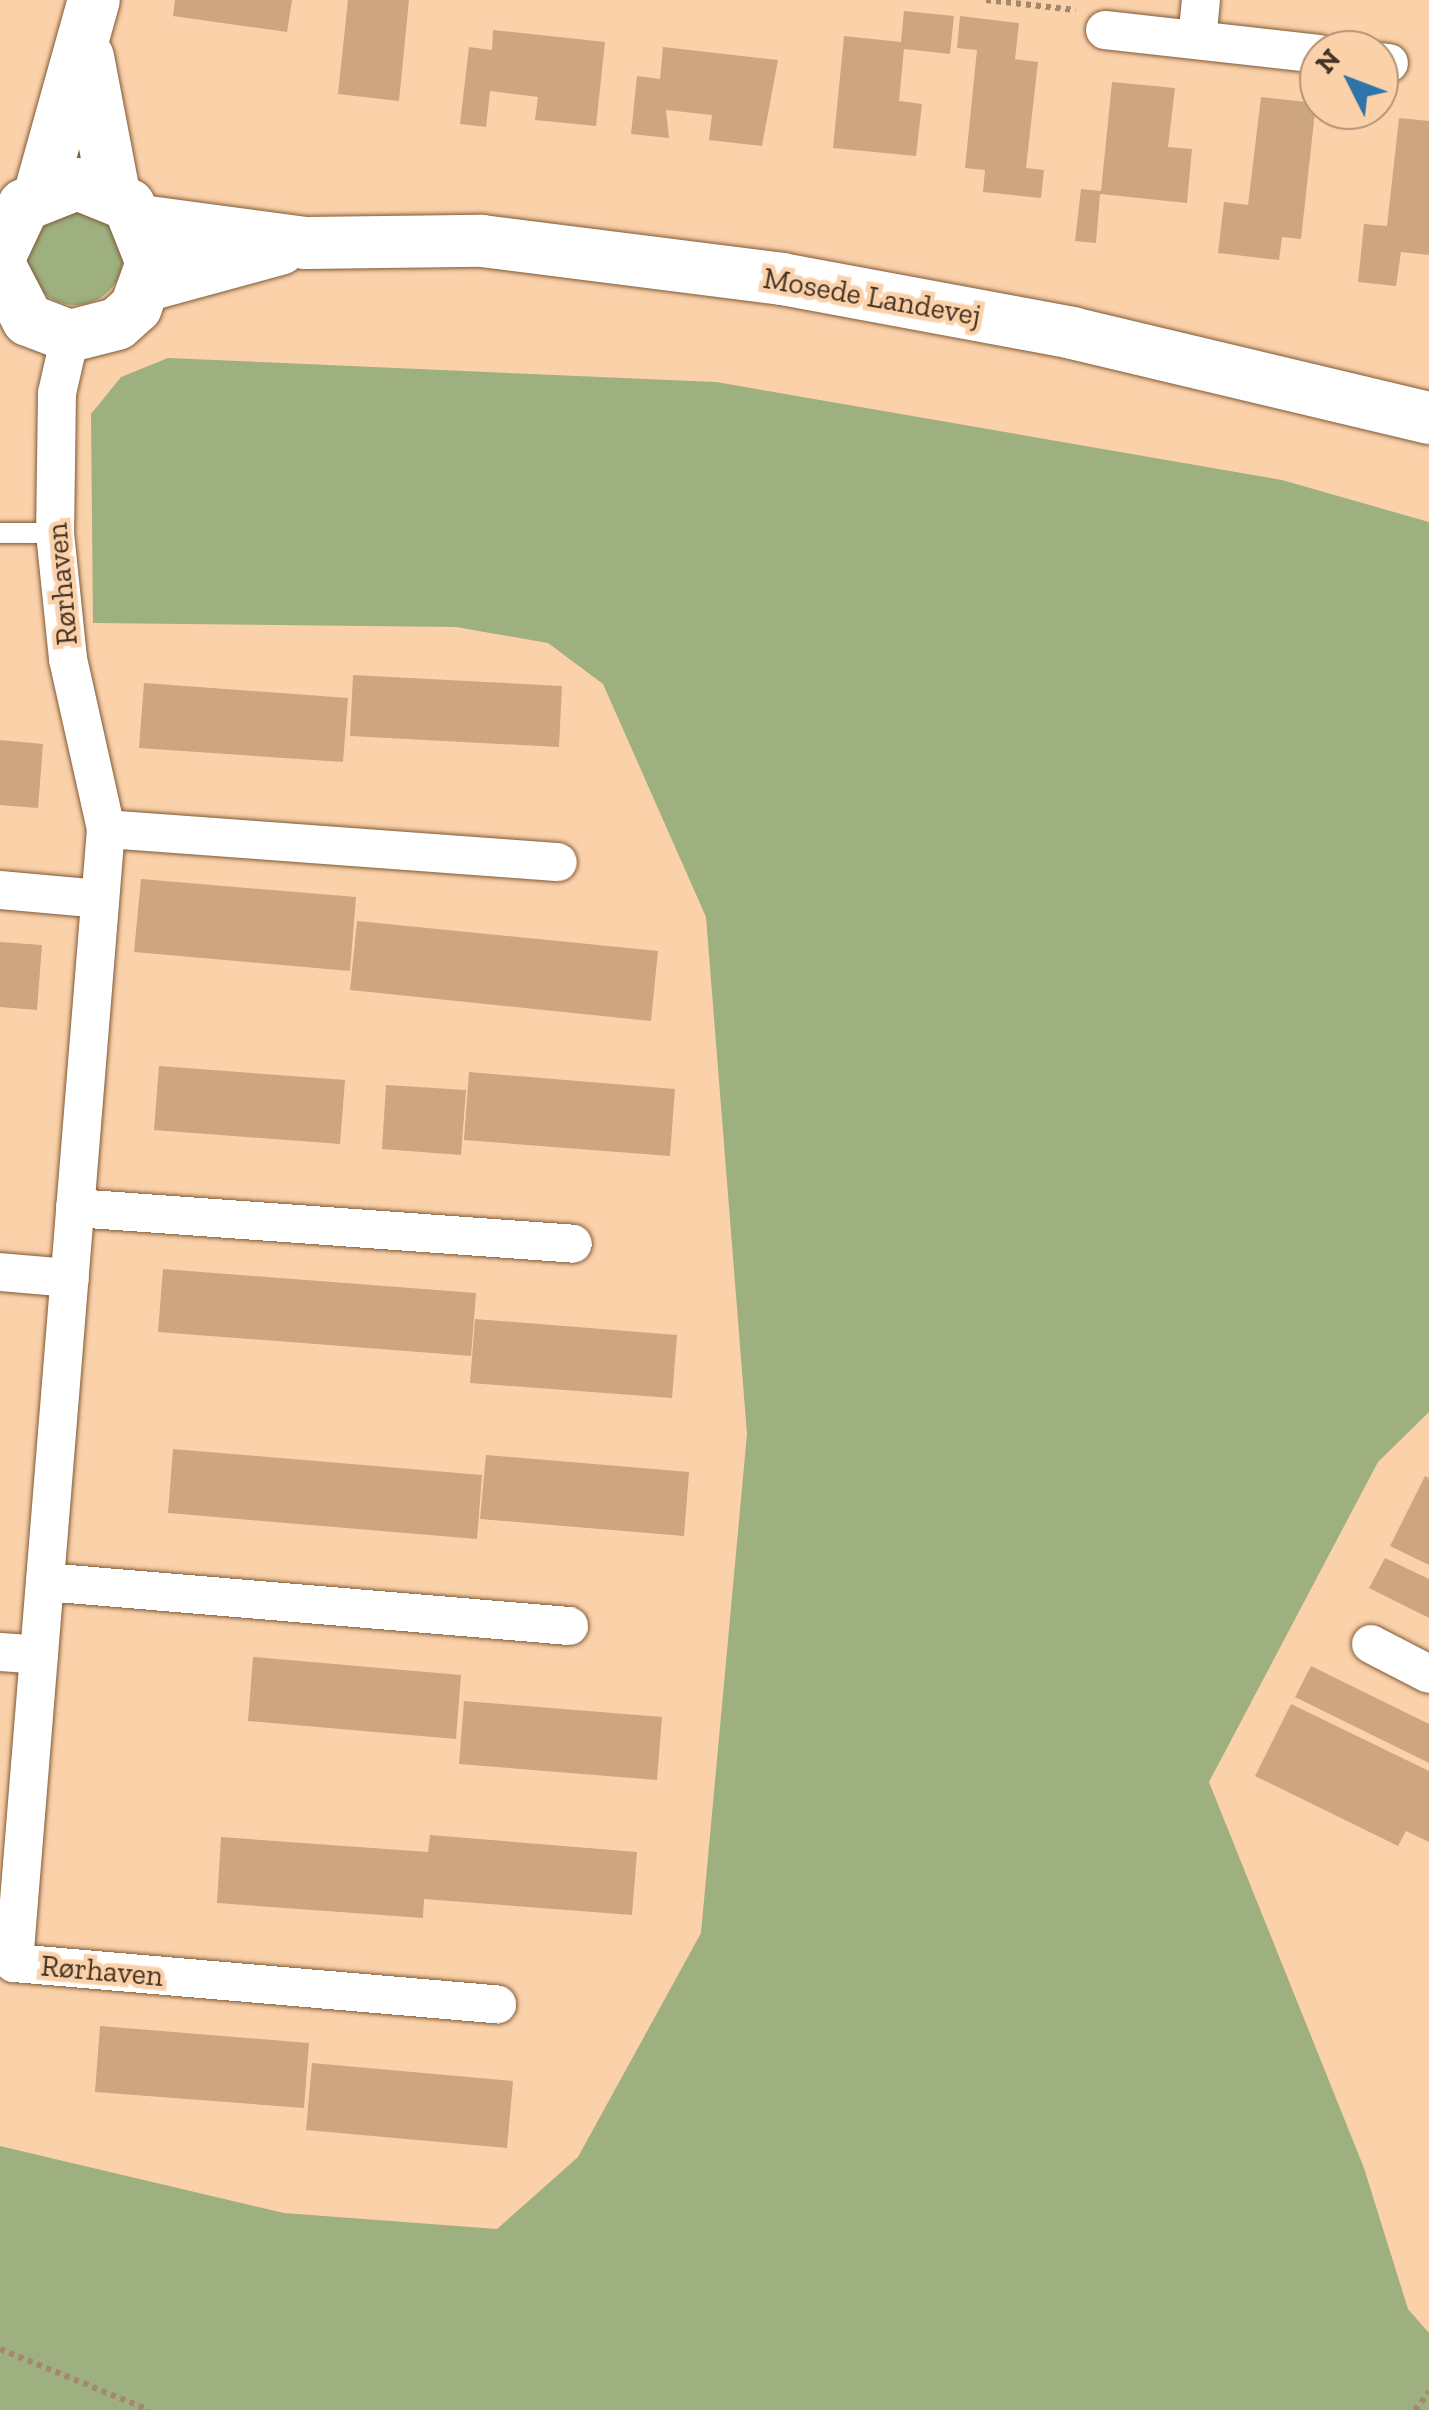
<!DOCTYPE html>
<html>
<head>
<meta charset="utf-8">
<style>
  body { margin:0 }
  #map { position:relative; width:1429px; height:2410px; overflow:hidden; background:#fbd1aa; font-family:"Zilla Slab",serif }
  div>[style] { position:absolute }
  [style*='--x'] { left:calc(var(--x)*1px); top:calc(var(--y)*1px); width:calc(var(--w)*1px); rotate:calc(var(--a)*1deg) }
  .green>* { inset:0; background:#9eb07f }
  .round { border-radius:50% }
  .building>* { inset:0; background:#cda57f }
  .path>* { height:6px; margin-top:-3px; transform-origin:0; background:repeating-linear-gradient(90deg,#a5876b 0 5px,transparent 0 10px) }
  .roads { filter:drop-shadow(0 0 2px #7e5a36) drop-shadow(0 0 2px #7e5a36) }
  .lane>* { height:20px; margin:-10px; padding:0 10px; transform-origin:10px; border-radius:10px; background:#fff }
  .street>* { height:38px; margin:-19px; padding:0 19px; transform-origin:19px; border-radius:19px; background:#fff }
  .secondary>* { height:52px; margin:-26px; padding:0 26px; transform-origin:26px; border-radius:26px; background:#fff }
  span { translate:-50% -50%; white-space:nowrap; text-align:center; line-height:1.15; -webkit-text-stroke:9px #fbd1aa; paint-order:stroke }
  .street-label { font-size:30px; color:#453425 }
  .north { position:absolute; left:1299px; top:30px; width:100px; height:100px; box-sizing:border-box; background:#fbd1aa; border:2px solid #b29275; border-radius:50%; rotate:312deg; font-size:28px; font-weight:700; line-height:40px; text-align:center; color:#453425 }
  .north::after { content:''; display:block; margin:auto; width:35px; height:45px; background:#2e74a9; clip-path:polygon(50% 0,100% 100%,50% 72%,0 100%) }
</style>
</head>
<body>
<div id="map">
  <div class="green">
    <div class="round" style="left:27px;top:209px;width:96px;height:96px"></div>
    <div style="clip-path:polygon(168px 358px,716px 382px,1282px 480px,1429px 522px,1429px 1412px,1378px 1462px,1209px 1782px,1364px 2168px,1408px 2309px,1429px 2333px,1429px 2410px,0 2410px,0 2146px,284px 2213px,497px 2229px,578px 2157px,701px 1933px,747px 1434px,706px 917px,603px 684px,548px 643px,456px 627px,93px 623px,91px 414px,121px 377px)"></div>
  </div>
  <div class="building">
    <div style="clip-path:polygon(175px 0,292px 0,287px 32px,173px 16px)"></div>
    <div style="clip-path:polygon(348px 0,409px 0,399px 101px,338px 94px)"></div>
    <div style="clip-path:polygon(904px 11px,954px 16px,950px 54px,904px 49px,899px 101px,922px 104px,916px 156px,833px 148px,844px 36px,901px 42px)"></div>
    <div style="clip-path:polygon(960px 16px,1019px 23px,1015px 59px,1038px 62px,1026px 168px,1044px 170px,1041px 198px,983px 192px,985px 170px,965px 168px,977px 50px,957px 48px)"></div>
    <div style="clip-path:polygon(493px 30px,605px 42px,596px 126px,535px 120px,538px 97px,490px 91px,486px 127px,460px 124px,469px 47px,492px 50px)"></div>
    <div style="clip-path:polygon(663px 47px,778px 60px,762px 146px,709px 140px,712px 115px,666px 110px,669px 138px,631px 134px,637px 76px,660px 79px)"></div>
    <div style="clip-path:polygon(1112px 82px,1175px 88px,1168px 147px,1192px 149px,1187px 203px,1100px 194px,1096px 243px,1075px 241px,1081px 189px,1101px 191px)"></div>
    <div style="clip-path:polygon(1261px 97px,1316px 103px,1301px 239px,1282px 237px,1279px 260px,1218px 253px,1224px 202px,1248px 205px)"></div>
    <div style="clip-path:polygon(1399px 118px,1429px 121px,1429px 255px,1401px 252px,1396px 286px,1358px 282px,1364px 224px,1387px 226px)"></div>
    <div style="clip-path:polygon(353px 675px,562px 686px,559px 747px,350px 736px)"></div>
    <div style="clip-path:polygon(144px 683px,348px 698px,343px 762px,139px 748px)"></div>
    <div style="clip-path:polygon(0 740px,43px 744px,38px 808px,0 805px)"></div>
    <div style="clip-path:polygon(141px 879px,356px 897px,350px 971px,134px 952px)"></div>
    <div style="clip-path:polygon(357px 921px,658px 951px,651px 1021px,350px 990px)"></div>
    <div style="clip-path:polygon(0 942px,42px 945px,37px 1010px,0 1007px)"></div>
    <div style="clip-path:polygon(159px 1066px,345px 1080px,340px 1144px,154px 1130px)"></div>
    <div style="clip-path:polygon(469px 1072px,675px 1089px,670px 1156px,464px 1140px)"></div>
    <div style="clip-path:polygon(386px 1085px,466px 1090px,461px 1155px,382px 1149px)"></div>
    <div style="clip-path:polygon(163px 1269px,476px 1293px,471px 1356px,158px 1332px)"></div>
    <div style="clip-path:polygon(475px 1319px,677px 1335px,672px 1398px,470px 1383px)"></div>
    <div style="clip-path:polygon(173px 1449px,482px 1475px,477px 1539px,168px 1513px)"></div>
    <div style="clip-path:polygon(486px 1455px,689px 1472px,684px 1536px,480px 1519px)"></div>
    <div style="clip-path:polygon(1425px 1476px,1429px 1478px,1429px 1565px,1390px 1546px)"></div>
    <div style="clip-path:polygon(1385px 1558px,1429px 1579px,1429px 1618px,1369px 1588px)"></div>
    <div style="clip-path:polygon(253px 1657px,461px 1675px,456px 1739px,248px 1721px)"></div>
    <div style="clip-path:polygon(1311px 1666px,1429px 1724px,1429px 1763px,1295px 1697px)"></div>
    <div style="clip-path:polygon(464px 1701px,662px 1717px,657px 1780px,459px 1764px)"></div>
    <div style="clip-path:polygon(1291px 1704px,1429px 1771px,1429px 1842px,1406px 1831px,1398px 1846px,1255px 1776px)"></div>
    <div style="clip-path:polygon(430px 1835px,637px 1852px,632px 1915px,424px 1899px,423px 1918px,217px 1903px,221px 1837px,428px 1852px)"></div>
    <div style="clip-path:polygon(100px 2026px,309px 2043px,304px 2108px,95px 2092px)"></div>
    <div style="clip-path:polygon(312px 2063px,513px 2081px,507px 2148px,306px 2130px)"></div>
  </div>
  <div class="path">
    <div style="--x:986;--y:0;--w:90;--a:6.4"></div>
    <div style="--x:0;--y:2349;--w:161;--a:22.3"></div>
    <div style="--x:1415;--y:2410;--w:23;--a:-52"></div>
  </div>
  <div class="roads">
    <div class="lane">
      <div style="--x:0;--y:533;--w:55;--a:0"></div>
    </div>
    <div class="street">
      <div style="--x:1105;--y:30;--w:215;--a:6.4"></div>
      <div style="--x:1197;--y:40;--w:40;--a:-84.3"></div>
      <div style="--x:1379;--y:62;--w:10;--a:6"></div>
      <div style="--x:70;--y:336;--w:58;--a:102.8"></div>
      <div style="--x:57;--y:393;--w:140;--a:90.8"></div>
      <div style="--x:55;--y:533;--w:127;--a:84.1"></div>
      <div style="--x:68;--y:659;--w:174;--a:77.4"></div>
      <div style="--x:106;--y:829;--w:1138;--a:94.64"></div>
      <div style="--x:14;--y:1963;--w:485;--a:4.9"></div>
      <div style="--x:106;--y:829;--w:453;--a:4.2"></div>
      <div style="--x:0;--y:890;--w:100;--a:5.1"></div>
      <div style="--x:75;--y:1208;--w:499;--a:4.1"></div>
      <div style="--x:0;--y:1272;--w:70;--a:4.9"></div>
      <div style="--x:45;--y:1582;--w:526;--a:4.8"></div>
      <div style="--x:1371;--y:1644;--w:65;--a:27.3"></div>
      <div style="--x:0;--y:1652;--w:39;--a:4"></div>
    </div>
    <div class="secondary">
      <div style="--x:88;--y:57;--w:138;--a:79.2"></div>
      <div style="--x:40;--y:193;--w:200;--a:-74.4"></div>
      <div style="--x:141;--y:221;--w:166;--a:7.6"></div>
      <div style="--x:306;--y:243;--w:176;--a:-0.7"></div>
      <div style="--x:482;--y:241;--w:302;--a:7.2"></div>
      <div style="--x:782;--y:279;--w:295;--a:10.5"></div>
      <div style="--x:1072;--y:333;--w:367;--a:13.4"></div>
      <div style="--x:0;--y:256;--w:56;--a:-64.8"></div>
      <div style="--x:24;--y:205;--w:57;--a:-21.6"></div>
      <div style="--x:77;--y:184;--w:56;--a:22"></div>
      <div style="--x:129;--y:205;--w:62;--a:68.4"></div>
      <div style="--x:152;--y:263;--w:47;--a:110"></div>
      <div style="--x:136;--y:307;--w:25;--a:138"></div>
      <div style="--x:117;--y:324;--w:49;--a:165.7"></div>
      <div style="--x:70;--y:336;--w:45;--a:-159.1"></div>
      <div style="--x:28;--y:320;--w:61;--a:-117.4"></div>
      <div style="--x:148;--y:285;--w:137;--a:-15.3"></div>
    </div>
  </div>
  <div class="street-label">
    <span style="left:872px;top:297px;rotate:10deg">Mosede Landevej</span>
    <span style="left:62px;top:584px;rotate:-95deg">Rørhaven</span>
    <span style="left:102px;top:1971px;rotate:5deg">Rørhaven</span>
  </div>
  <div class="north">N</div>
</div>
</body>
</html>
